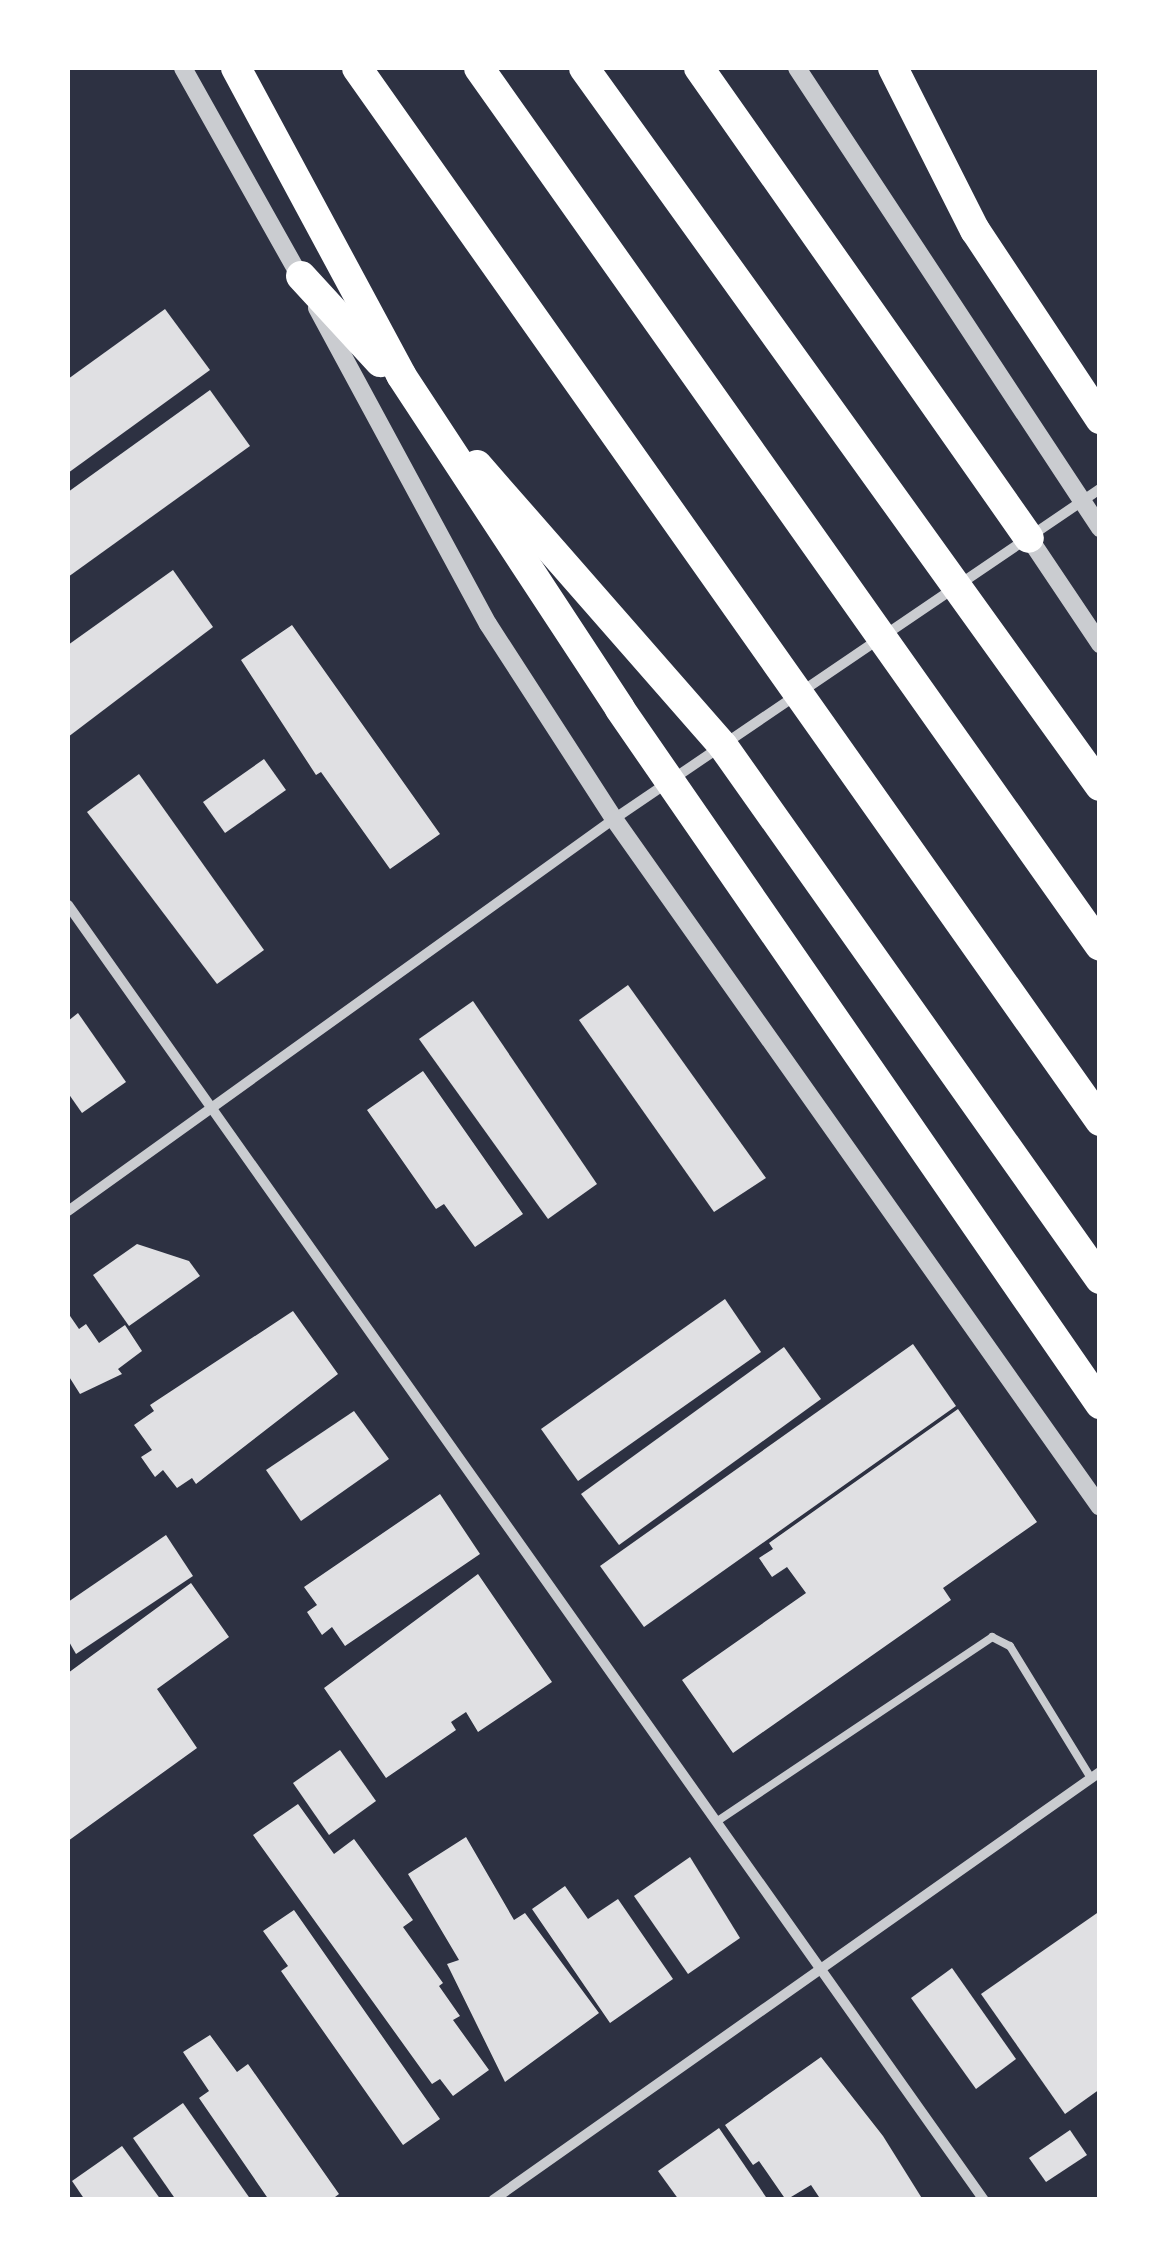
<!DOCTYPE html>
<html>
<head>
<meta charset="utf-8">
<style>
  body { margin:0 }
  #map { position:relative; width:1167px; height:2267px; overflow:hidden; background:#2d3142; font-family:"Roboto Condensed",sans-serif }
  div>[style] { position:absolute }
  [style*='--x'] { left:calc(var(--x)*1px); top:calc(var(--y)*1px); width:calc(var(--w)*1px); rotate:calc(var(--a)*1deg) }
  .building>* { inset:0; background:#e0e0e3 }
  .service>* { height:8px; margin:-4px; padding:0 4px; transform-origin:4px; border-radius:4px; background:#caccd0 }
  .minor>* { height:10px; margin:-5px; padding:0 5px; transform-origin:5px; border-radius:5px; background:#caccd0 }
  .tertiary>* { height:18px; margin:-9px; padding:0 9px; transform-origin:9px; border-radius:9px; background:#caccd0 }
  .motorway>* { height:30px; margin:-15px; padding:0 15px; transform-origin:15px; border-radius:15px; background:#fff }
  span { translate:-50% -50%; white-space:nowrap; text-align:center; line-height:1.15; -webkit-text-stroke:10px #fff; paint-order:stroke }
  .frame { position:absolute; inset:0; border:70px solid #fff; pointer-events:none }
</style>
</head>
<body>
<div id="map">
  <div class="building">
    <div style="clip-path:polygon(165px 309px,210px 370px,68px 473px,68px 379px)"></div>
    <div style="clip-path:polygon(210px 390px,250px 446px,68px 577px,68px 492px)"></div>
    <div style="clip-path:polygon(173px 570px,213px 627px,68px 737px,68px 645px)"></div>
    <div style="clip-path:polygon(292px 625px,440px 834px,390px 869px,321px 772px,316px 775px,241px 660px)"></div>
    <div style="clip-path:polygon(264px 759px,286px 790px,225px 833px,203px 802px)"></div>
    <div style="clip-path:polygon(139px 774px,264px 950px,217px 984px,87px 812px)"></div>
    <div style="clip-path:polygon(628px 985px,766px 1178px,714px 1212px,579px 1020px)"></div>
    <div style="clip-path:polygon(473px 1001px,597px 1184px,548px 1219px,419px 1039px)"></div>
    <div style="clip-path:polygon(78px 1013px,126px 1082px,82px 1113px,68px 1093px,68px 1021px)"></div>
    <div style="clip-path:polygon(423px 1071px,523px 1214px,475px 1247px,444px 1204px,436px 1209px,367px 1110px)"></div>
    <div style="clip-path:polygon(137px 1244px,189px 1261px,200px 1276px,129px 1326px,93px 1275px)"></div>
    <div style="clip-path:polygon(725px 1299px,761px 1352px,578px 1481px,541px 1429px)"></div>
    <div style="clip-path:polygon(293px 1311px,338px 1374px,196px 1484px,192px 1478px,177px 1488px,163px 1470px,155px 1477px,141px 1457px,152px 1450px,134px 1425px,154px 1411px,150px 1405px)"></div>
    <div style="clip-path:polygon(68px 1313px,79px 1329px,86px 1324px,99px 1343px,125px 1325px,142px 1351px,118px 1369px,122px 1374px,80px 1394px,68px 1375px)"></div>
    <div style="clip-path:polygon(913px 1344px,956px 1406px,644px 1627px,600px 1566px)"></div>
    <div style="clip-path:polygon(784px 1347px,821px 1399px,619px 1545px,581px 1494px)"></div>
    <div style="clip-path:polygon(958px 1409px,1037px 1522px,943px 1588px,951px 1600px,733px 1753px,682px 1680px,806px 1593px,787px 1567px,772px 1577px,759px 1558px,773px 1549px,769px 1543px)"></div>
    <div style="clip-path:polygon(354px 1411px,389px 1459px,301px 1521px,266px 1470px)"></div>
    <div style="clip-path:polygon(440px 1494px,480px 1554px,345px 1646px,332px 1627px,322px 1635px,307px 1612px,317px 1605px,304px 1587px)"></div>
    <div style="clip-path:polygon(166px 1535px,193px 1576px,76px 1654px,68px 1640px,68px 1602px)"></div>
    <div style="clip-path:polygon(478px 1574px,552px 1682px,478px 1732px,466px 1712px,451px 1722px,456px 1730px,386px 1778px,324px 1688px)"></div>
    <div style="clip-path:polygon(191px 1583px,229px 1637px,157px 1689px,197px 1748px,68px 1841px,68px 1673px)"></div>
    <div style="clip-path:polygon(340px 1750px,376px 1801px,329px 1835px,293px 1783px)"></div>
    <div style="clip-path:polygon(298px 1804px,334px 1854px,354px 1839px,413px 1920px,403px 1927px,443px 1983px,439px 1986px,460px 2016px,453px 2020px,489px 2070px,453px 2096px,440px 2079px,432px 2084px,253px 1835px)"></div>
    <div style="clip-path:polygon(466px 1837px,514px 1920px,525px 1913px,599px 2013px,505px 2082px,447px 1964px,459px 1960px,408px 1874px)"></div>
    <div style="clip-path:polygon(690px 1857px,740px 1938px,688px 1974px,634px 1896px)"></div>
    <div style="clip-path:polygon(565px 1886px,588px 1919px,618px 1899px,673px 1979px,610px 2023px,532px 1909px)"></div>
    <div style="clip-path:polygon(294px 1910px,440px 2119px,403px 2145px,281px 1971px,288px 1966px,263px 1931px)"></div>
    <div style="clip-path:polygon(1100px 1911px,1100px 2089px,1065px 2114px,981px 1994px)"></div>
    <div style="clip-path:polygon(952px 1968px,1016px 2059px,976px 2089px,911px 1998px)"></div>
    <div style="clip-path:polygon(210px 2035px,237px 2072px,248px 2064px,339px 2194px,331px 2200px,269px 2200px,199px 2098px,209px 2091px,183px 2052px)"></div>
    <div style="clip-path:polygon(821px 2057px,883px 2136px,923px 2200px,821px 2200px,811px 2185px,786px 2200px,759px 2161px,753px 2165px,725px 2125px)"></div>
    <div style="clip-path:polygon(183px 2103px,251px 2200px,176px 2200px,133px 2138px)"></div>
    <div style="clip-path:polygon(719px 2128px,768px 2200px,679px 2200px,658px 2171px)"></div>
    <div style="clip-path:polygon(1070px 2130px,1087px 2155px,1046px 2182px,1029px 2158px)"></div>
    <div style="clip-path:polygon(122px 2146px,161px 2200px,85px 2200px,72px 2181px)"></div>
  </div>
  <div class="service">
    <div style="--x:719;--y:1820;--w:329;--a:-33.8"></div>
    <div style="--x:992;--y:1637;--w:20;--a:27"></div>
    <div style="--x:1010;--y:1646;--w:155;--a:58.5"></div>
  </div>
  <div class="minor">
    <div style="--x:68;--y:905;--w:1586;--a:54.73"></div>
    <div style="--x:68;--y:1211;--w:672;--a:-35.68"></div>
    <div style="--x:614;--y:819;--w:587;--a:-34.18"></div>
    <div style="--x:493;--y:2200;--w:743;--a:-35.19"></div>
  </div>
  <div class="tertiary">
    <div style="--x:183;--y:68;--w:249;--a:60.7"></div>
    <div style="--x:797;--y:68;--w:551;--a:56.63"></div>
    <div style="--x:317;--y:308;--w:359;--a:61.6"></div>
    <div style="--x:488;--y:624;--w:232;--a:57.1"></div>
    <div style="--x:614;--y:819;--w:842;--a:54.76"></div>
    <div style="--x:1029;--y:538;--w:128;--a:56.2"></div>
  </div>
  <div class="motorway">
    <div style="--x:236;--y:68;--w:349;--a:61.7"></div>
    <div style="--x:401;--y:375;--w:399;--a:56.7"></div>
    <div style="--x:620;--y:709;--w:845;--a:55.37"></div>
    <div style="--x:357;--y:68;--w:1289;--a:54.79"></div>
    <div style="--x:479;--y:68;--w:1075;--a:54.73"></div>
    <div style="--x:584;--y:68;--w:884;--a:54.3"></div>
    <div style="--x:699;--y:68;--w:574;--a:54.93"></div>
    <div style="--x:893;--y:68;--w:182;--a:63.2"></div>
    <div style="--x:975;--y:230;--w:227;--a:56.5"></div>
    <div style="--x:301;--y:276;--w:117;--a:47.4"></div>
    <div style="--x:477;--y:465;--w:373;--a:48.8"></div>
    <div style="--x:723;--y:746;--w:653;--a:54.73"></div>
  </div>
  <div class="frame"></div>
</div>
</body>
</html>
